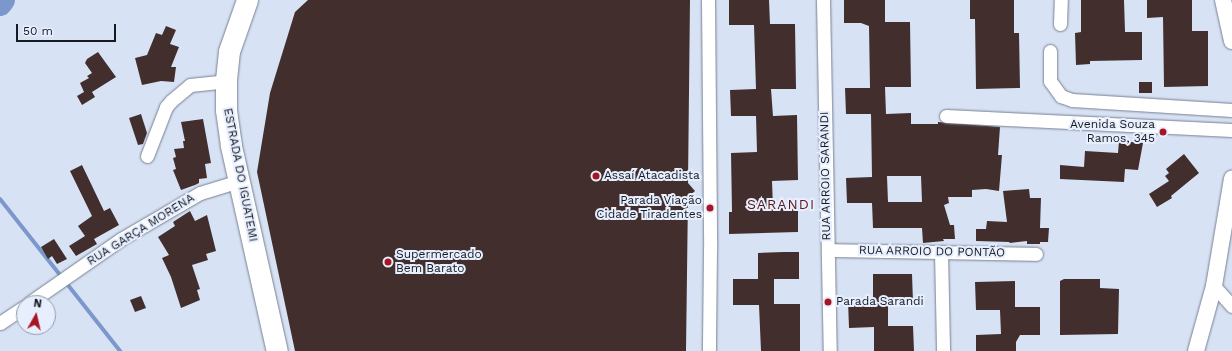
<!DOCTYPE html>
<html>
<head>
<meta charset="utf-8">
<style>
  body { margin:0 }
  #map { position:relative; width:1232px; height:351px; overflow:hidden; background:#d8e2f5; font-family:"Work Sans",sans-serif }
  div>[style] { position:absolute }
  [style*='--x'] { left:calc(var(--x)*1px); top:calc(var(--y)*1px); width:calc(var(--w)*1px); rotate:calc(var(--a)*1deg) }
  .stream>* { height:4px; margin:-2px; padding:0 2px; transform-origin:2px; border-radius:2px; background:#7b97cb }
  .river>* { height:24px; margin:-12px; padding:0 12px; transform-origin:12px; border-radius:12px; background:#7b97cb }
  .building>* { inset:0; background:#422f2d }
  .roads { filter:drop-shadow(0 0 1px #778191) drop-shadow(0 0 1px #778191) }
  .minor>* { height:13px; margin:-6.5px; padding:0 6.5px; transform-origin:6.5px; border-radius:6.5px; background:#fff }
  .tertiary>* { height:16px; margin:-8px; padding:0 8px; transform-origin:8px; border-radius:8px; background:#fff }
  .primary>* { height:21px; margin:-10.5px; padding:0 10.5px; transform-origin:10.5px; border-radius:10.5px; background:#fff }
  .dots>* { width:11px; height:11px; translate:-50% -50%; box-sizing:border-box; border:2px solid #e7efff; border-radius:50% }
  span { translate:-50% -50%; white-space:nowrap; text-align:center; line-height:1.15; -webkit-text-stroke:4px #e7efff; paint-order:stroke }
  .poi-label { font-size:12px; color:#171b21 }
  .right { translate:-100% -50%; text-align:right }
  .left { translate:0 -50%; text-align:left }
  .street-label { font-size:12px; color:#171b21 }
  .quarter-label { font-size:14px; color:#5b1618; letter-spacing:1px }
  .north { position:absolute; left:16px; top:295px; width:40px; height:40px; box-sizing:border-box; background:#e7efff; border:1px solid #949aa6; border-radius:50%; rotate:8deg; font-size:11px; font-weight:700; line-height:16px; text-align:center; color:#171b21 }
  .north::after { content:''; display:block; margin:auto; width:14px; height:18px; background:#a91423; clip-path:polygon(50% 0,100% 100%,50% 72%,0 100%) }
  .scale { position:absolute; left:16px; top:24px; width:100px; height:18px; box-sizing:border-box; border:2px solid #171b21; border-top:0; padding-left:5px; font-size:12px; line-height:14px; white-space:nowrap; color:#171b21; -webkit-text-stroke:3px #e7efff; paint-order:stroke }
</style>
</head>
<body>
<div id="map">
  <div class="stream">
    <div style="--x:0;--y:199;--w:194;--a:51.7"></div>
  </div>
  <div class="river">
    <div style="--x:0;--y:4;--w:5;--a:-53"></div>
  </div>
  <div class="building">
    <div style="clip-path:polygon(308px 0,690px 0,688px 183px,695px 191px,688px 197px,686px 351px,295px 351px,257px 172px,270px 93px,295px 12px)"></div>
    <div style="clip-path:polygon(729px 0,769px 0,770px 24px,795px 24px,796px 89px,771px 89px,773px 116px,797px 115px,798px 180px,772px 181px,773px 207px,798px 206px,798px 232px,729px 234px,729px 212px,732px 212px,731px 153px,757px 152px,756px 116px,731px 116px,730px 90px,756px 89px,754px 25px,729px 25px)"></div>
    <div style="clip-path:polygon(evenodd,844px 0,885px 0,885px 22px,910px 22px,911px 87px,885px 87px,886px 114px,911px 113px,911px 124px,938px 124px,938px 122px,1000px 127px,998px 155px,1002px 155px,999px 191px,986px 189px,972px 190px,972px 197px,948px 197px,949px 203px,944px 205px,950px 225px,954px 225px,955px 239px,943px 239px,944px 241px,923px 243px,922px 228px,873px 228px,872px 203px,847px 203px,846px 178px,872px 177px,871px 114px,846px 114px,845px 88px,870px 88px,869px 26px,861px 23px,844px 23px,844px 0,887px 176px,921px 176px,922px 202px,888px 202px,887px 176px)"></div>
    <div style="clip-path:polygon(970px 0,1014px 0,1014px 33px,1019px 33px,1020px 88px,976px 89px,975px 19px,970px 19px)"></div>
    <div style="clip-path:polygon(1081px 0,1124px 0,1125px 32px,1142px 32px,1142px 60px,1090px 61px,1090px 64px,1076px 65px,1075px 33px,1081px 32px)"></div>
    <div style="clip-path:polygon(1147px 0,1192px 0,1192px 31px,1208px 31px,1208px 86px,1164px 87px,1163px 17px,1147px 18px)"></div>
    <div style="clip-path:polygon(166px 26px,176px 30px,170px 44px,179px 47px,171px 67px,176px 67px,174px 82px,161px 81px,142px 85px,135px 58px,147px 55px,156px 33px,162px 35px)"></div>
    <div style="clip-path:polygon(98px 52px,116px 77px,92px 92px,95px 97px,82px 105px,77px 96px,84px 92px,80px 83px,89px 78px,87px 76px,92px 73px,85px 63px,87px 59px)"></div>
    <div style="clip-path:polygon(1139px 82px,1152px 82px,1152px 93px,1139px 93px)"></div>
    <div style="clip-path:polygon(141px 114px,147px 133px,143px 144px,138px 145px,129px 118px)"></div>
    <div style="clip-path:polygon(203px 119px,211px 163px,205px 164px,207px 178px,199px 179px,199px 183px,195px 185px,181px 190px,173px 170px,176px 169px,173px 158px,176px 157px,174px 149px,184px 148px,183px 141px,185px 141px,181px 122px)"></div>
    <div style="clip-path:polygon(1119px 141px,1143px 143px,1138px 170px,1125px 169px,1124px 182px,1060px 179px,1060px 165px,1084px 167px,1085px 151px,1118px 153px)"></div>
    <div style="clip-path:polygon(1184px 154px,1199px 173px,1171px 196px,1172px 198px,1157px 207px,1149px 194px,1169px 181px,1165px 176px,1169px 173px,1166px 169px)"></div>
    <div style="clip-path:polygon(82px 165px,104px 211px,110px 208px,119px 225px,94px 239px,97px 244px,76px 256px,69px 246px,85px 236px,78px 226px,92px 216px,70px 171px)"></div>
    <div style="clip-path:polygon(1029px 189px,1030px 198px,1041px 198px,1040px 228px,1049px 228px,1048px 242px,1040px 242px,1040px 244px,1027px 244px,1027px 241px,1010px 243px,1009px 242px,976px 241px,976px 229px,986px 229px,987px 221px,1007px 222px,1003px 191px)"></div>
    <div style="clip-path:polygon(190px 211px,195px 221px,207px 215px,216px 251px,206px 254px,208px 260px,192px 265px,200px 289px,197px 290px,200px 300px,181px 308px,171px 277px,162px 258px,169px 255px,158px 237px,175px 226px,173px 222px)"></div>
    <div style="clip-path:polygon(54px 239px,67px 259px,57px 264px,52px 256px,48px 259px,41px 247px)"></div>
    <div style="clip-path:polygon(784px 252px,799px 252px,799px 279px,774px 279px,774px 304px,800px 304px,800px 351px,761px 351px,759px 305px,733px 305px,733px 279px,758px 279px,758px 253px)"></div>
    <div style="clip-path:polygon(873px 274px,912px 274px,913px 302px,888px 302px,888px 326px,913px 326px,914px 351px,874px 351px,874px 327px,849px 328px,848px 301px,873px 300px)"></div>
    <div style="clip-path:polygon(1064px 279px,1100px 279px,1100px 288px,1119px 289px,1118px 334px,1060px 335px,1060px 281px)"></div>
    <div style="clip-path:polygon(1015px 281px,1015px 307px,1040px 307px,1040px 335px,1020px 335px,1016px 342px,1016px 351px,976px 351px,976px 335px,1001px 334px,1000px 310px,976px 310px,975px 282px)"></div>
    <div style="clip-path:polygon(141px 296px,146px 308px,135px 312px,130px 300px)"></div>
  </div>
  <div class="roads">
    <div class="minor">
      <div style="--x:708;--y:0;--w:249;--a:89.5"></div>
      <div style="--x:710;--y:249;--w:102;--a:90.6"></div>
      <div style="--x:823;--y:0;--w:351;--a:88.9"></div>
      <div style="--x:1060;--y:24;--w:24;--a:-88"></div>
      <div style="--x:1050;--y:51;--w:30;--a:90"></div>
      <div style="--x:1050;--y:81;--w:19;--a:54"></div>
      <div style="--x:1061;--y:96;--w:12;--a:20"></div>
      <div style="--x:1072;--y:100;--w:160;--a:3.6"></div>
      <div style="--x:946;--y:116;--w:286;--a:2.8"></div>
      <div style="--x:147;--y:156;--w:53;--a:-68.8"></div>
      <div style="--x:166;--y:107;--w:8;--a:-50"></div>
      <div style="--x:171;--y:101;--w:25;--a:-40"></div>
      <div style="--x:190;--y:85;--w:36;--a:-6"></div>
      <div style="--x:828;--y:250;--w:208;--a:1.1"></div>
      <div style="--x:941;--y:252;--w:99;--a:88.8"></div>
      <div style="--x:1214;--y:286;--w:27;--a:48"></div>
      <div style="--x:29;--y:303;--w:112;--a:-34.8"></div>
      <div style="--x:121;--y:239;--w:91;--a:-30.2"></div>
      <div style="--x:200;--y:193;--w:41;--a:-17.1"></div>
      <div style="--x:0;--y:323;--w:29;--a:-34"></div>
    </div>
    <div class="tertiary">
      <div style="--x:1223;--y:0;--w:42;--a:77.6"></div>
      <div style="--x:1196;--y:351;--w:67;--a:-74.5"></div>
      <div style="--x:1214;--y:286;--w:109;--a:-80.5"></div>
    </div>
    <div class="primary">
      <div style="--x:247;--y:0;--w:54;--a:109.4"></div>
      <div style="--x:229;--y:51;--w:30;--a:96"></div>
      <div style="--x:226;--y:81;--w:29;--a:90"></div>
      <div style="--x:226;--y:110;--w:36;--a:82"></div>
      <div style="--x:231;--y:146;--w:210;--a:77.4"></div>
    </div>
  </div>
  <div class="dots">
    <div style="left:1163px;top:132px;background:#a91423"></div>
    <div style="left:596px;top:176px;background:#a91423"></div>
    <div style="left:710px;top:208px;background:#a91423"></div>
    <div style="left:388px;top:262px;background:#a91423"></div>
    <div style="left:828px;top:302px;background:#a91423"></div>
  </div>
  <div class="poi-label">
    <span class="right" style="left:1155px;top:132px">Avenida Souza<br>Ramos, 345</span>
    <span class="left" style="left:604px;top:176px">Assaí Atacadista</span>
    <span class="right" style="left:702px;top:208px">Parada Viação<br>Cidade Tiradentes</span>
    <span class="left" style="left:396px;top:262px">Supermercado<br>Bem Barato</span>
    <span class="left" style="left:836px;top:302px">Parada Sarandi</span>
  </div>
  <div class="street-label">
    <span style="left:240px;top:175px;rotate:79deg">ESTRADA DO IGUATEMI</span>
    <span style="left:826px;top:176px;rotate:-91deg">RUA ARROIO SARANDI</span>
    <span style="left:141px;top:230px;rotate:-32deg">RUA GARÇA MORENA</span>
    <span style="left:932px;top:252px;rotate:1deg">RUA ARROIO DO PONTÃO</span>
  </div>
  <div class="quarter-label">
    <span style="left:781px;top:204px">SARANDI</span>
  </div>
  <div class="north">N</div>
  <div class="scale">50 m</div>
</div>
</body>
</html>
